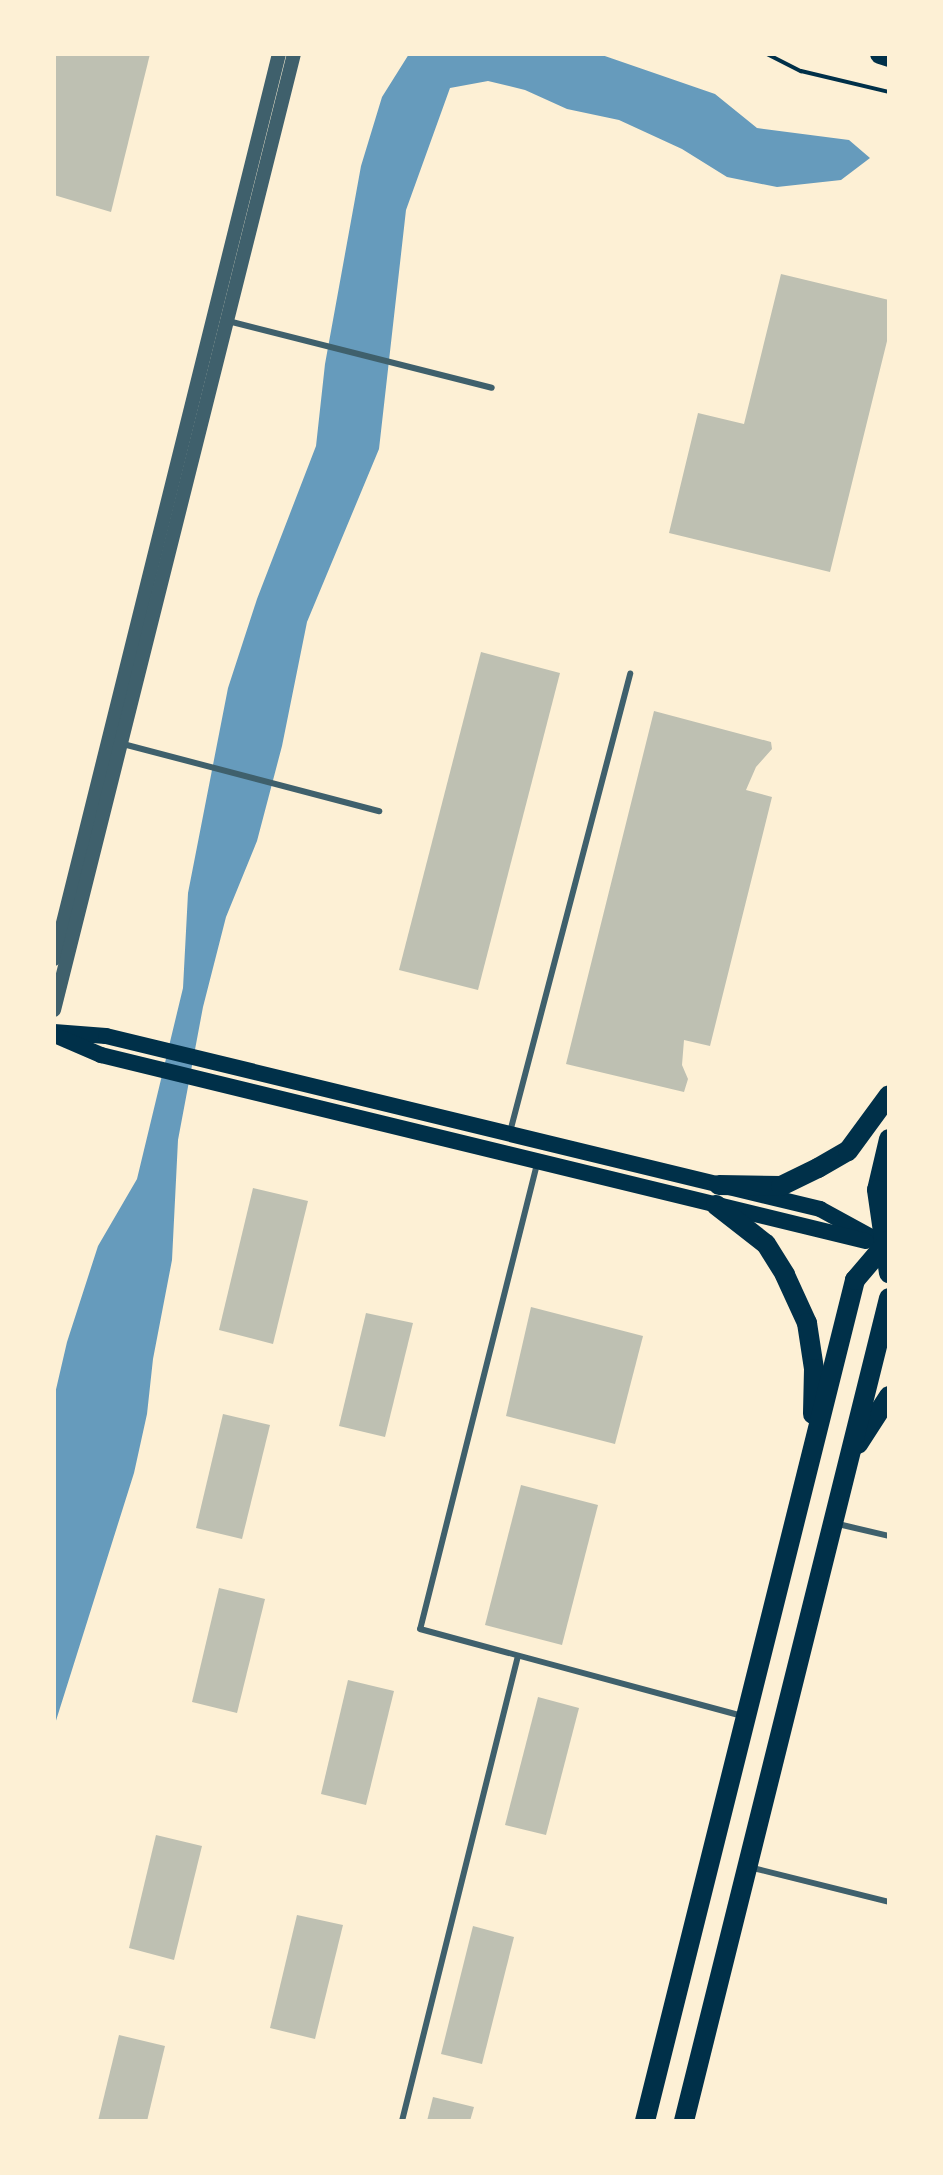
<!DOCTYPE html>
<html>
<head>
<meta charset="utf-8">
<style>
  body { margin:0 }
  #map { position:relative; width:943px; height:2175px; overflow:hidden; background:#fdf0d5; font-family:Figtree,sans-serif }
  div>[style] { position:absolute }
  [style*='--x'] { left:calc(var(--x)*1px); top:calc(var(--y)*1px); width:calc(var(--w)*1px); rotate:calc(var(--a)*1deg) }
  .water>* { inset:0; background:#669bbc }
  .building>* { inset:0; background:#bec0b2 }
  .path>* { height:4px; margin:-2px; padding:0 2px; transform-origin:2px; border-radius:2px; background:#003049 }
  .service>* { height:6px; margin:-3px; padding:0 3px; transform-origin:3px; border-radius:3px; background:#3f606c }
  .tertiary>* { height:14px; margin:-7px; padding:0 7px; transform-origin:7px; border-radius:7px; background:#3f606c }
  .secondary>* { height:16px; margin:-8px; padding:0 8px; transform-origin:8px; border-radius:8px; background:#003049 }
  .primary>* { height:20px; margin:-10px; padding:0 10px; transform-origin:10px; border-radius:10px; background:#003049 }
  span { translate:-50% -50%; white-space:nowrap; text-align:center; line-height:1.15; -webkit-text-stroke:8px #fdf0d5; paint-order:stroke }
  .frame { position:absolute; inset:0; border:56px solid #fdf0d5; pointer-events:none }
</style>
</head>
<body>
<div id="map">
  <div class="water">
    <div style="clip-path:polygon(409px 54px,599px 54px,715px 94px,757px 128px,849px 140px,870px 158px,841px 180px,777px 187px,727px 177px,682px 149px,619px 120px,567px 109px,525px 90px,488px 81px,450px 88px,406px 210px,379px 449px,307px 622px,282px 746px,257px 841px,226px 917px,203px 1007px,178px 1140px,172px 1260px,153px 1359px,147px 1414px,134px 1473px,54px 1727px,54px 1398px,67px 1342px,98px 1246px,137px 1179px,183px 988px,188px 893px,228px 688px,257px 599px,316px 446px,325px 364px,361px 166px,382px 97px)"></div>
  </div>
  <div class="building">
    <div style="clip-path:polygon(54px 54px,150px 54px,111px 212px,54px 195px)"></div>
    <div style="clip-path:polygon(781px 274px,889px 300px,889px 333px,830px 572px,669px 533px,698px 413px,744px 424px)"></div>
    <div style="clip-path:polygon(481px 652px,560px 673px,478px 990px,399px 970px)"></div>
    <div style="clip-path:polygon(654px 711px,771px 742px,772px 749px,756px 767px,746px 790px,772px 797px,710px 1046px,684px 1040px,682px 1065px,688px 1079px,684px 1092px,566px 1064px)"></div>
    <div style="clip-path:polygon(253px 1188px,308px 1201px,273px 1344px,219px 1330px)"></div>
    <div style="clip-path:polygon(531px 1307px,643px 1336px,615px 1444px,506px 1416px)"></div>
    <div style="clip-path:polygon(366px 1313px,413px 1323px,385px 1437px,339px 1426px)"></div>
    <div style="clip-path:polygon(223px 1414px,270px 1425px,242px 1539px,196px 1528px)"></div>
    <div style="clip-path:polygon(521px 1485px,598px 1505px,562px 1645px,485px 1625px)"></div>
    <div style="clip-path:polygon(219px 1588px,265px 1599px,237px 1713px,192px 1702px)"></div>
    <div style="clip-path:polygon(348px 1680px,394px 1691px,366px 1805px,321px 1794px)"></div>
    <div style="clip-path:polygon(538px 1697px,579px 1708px,546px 1835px,505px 1825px)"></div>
    <div style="clip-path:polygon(156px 1835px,202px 1846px,174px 1960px,129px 1948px)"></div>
    <div style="clip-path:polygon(297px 1915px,343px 1925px,315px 2039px,270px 2028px)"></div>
    <div style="clip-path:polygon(473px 1926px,514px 1937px,482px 2064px,441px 2054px)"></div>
    <div style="clip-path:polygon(119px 2035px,165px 2046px,147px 2121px,98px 2121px)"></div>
    <div style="clip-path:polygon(433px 2097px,474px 2107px,470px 2121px,427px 2121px)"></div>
  </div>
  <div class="path">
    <div style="--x:767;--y:54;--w:38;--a:27"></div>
    <div style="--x:801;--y:71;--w:90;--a:13.4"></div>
  </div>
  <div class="service">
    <div style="--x:228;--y:321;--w:272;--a:14.2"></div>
    <div style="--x:123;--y:744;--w:265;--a:14.7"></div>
    <div style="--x:510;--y:1132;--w:474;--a:-75.3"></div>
    <div style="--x:537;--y:1164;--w:479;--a:104.1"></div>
    <div style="--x:420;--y:1629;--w:334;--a:15.1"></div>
    <div style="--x:838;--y:1524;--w:52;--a:13.2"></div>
    <div style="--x:753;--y:1868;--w:140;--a:14"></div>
    <div style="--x:402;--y:2121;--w:479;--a:-76"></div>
  </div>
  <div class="tertiary">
    <div style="--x:54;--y:959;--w:933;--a:-76.04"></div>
    <div style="--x:54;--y:1010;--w:986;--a:-75.91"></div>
  </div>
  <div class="secondary">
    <div style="--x:54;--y:1032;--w:52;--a:4.4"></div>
    <div style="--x:106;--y:1036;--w:735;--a:13.62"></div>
    <div style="--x:820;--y:1209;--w:75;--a:28.6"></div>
    <div style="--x:59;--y:1037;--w:46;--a:23.2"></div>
    <div style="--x:101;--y:1055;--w:787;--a:13.67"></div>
  </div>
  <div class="primary">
    <div style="--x:880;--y:54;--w:9;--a:18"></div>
    <div style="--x:889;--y:1139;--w:52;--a:103.2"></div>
    <div style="--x:877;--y:1190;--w:84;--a:81.8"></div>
    <div style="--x:719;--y:1185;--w:62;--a:0.9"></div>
    <div style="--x:781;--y:1186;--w:41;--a:-25.9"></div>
    <div style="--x:818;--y:1168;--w:34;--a:-30"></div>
    <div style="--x:848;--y:1151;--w:69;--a:-53.8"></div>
    <div style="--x:716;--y:1205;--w:63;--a:38"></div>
    <div style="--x:766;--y:1244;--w:36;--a:58"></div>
    <div style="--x:785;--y:1275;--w:53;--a:65.4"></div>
    <div style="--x:807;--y:1323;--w:47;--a:81.3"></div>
    <div style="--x:814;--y:1369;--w:45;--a:91.3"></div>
    <div style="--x:858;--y:1444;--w:57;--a:-57.1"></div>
    <div style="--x:645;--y:2121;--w:867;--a:-75.98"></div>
    <div style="--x:855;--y:1280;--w:52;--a:-49.6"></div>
    <div style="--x:684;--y:2121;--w:848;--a:-76.01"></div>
  </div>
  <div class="frame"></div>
</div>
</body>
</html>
